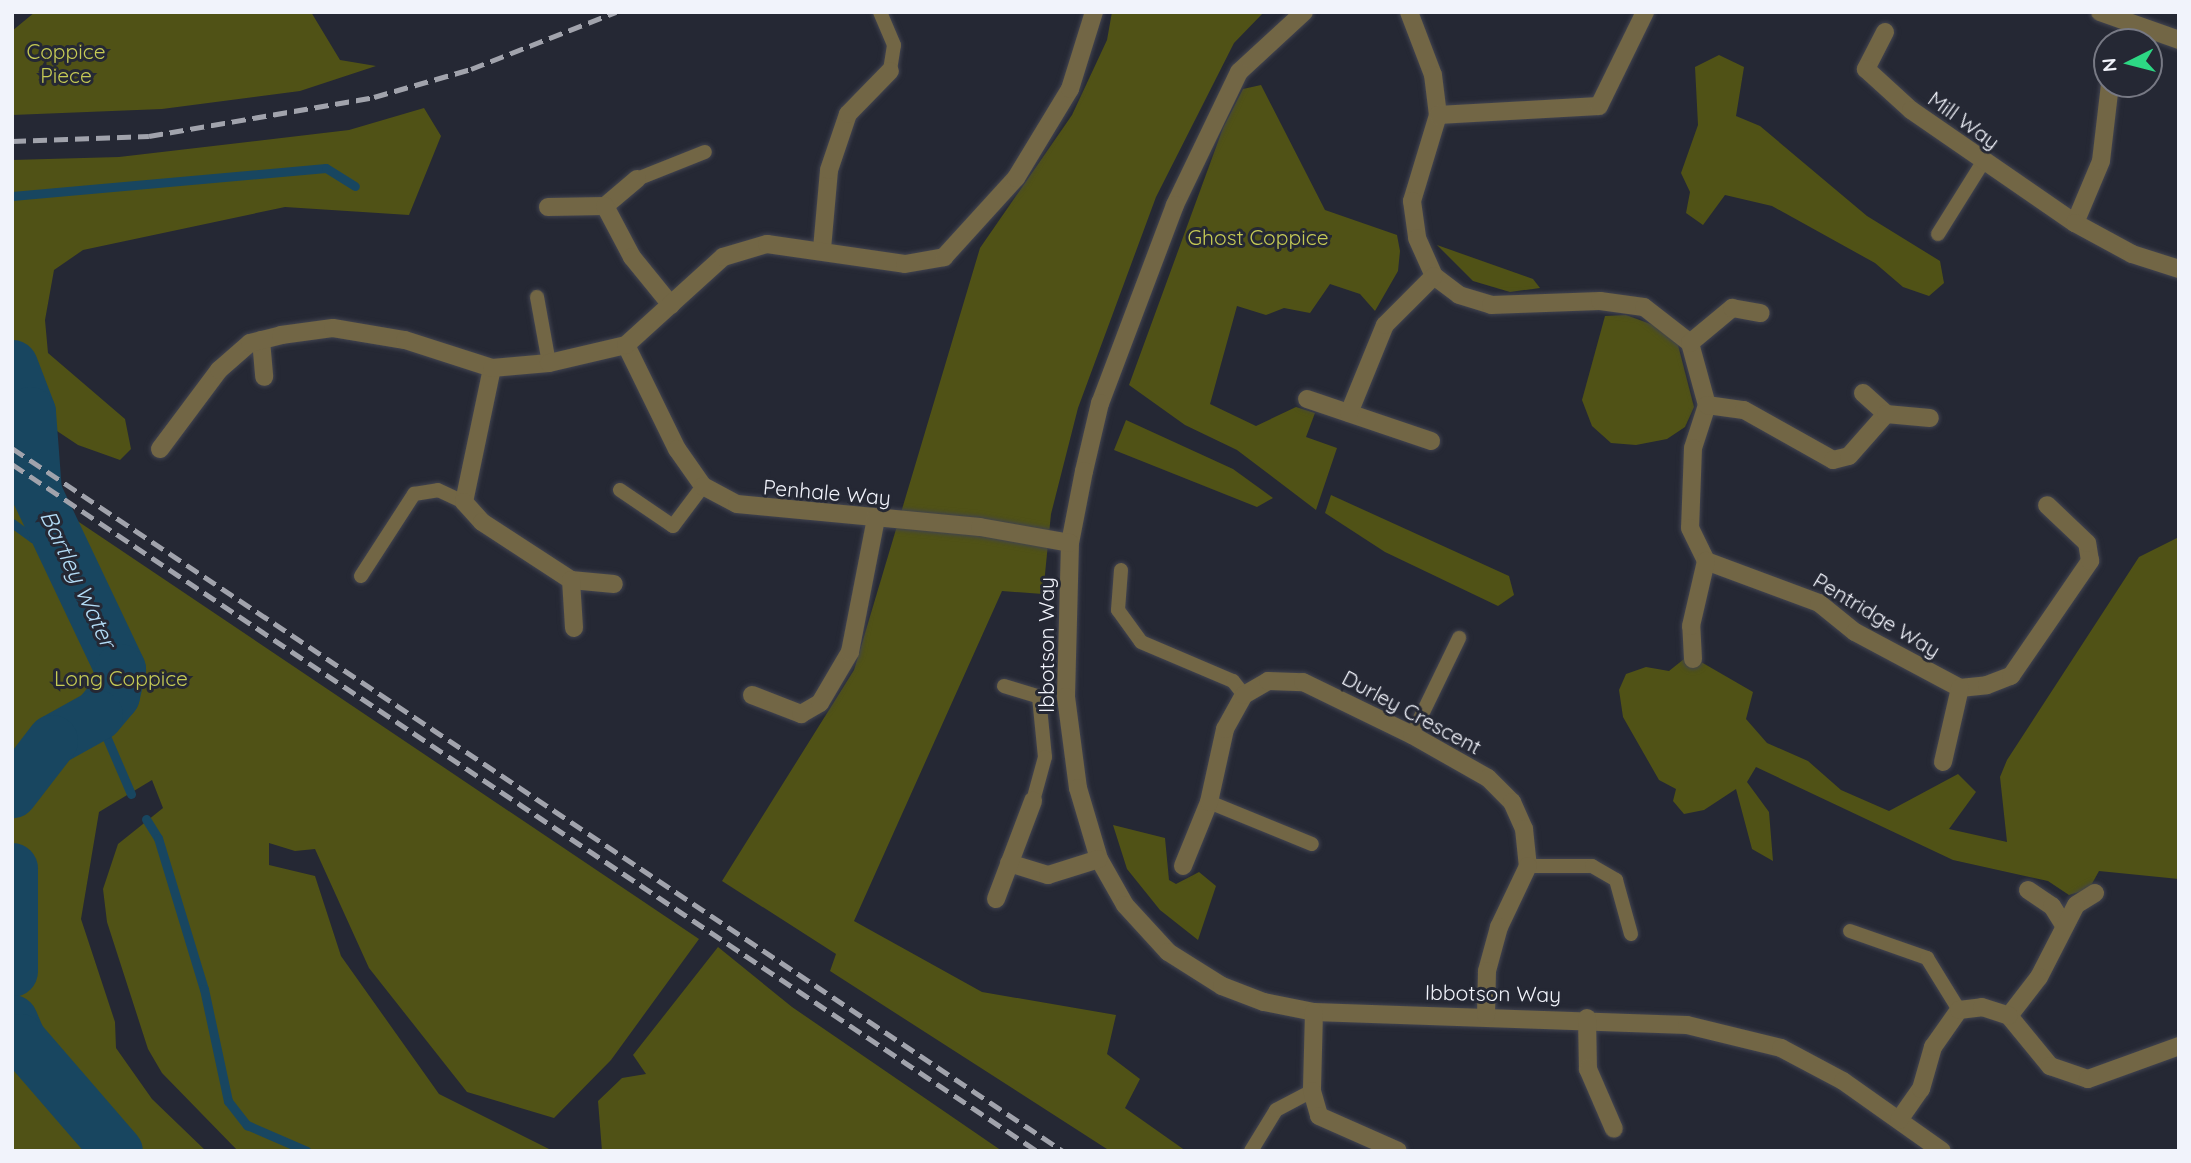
<!DOCTYPE html>
<html>
<head>
<meta charset="utf-8">
<style>
  body { margin:0 }
  #map { position:relative; width:2191px; height:1163px; overflow:hidden; background:#252834; font-family:Quicksand,sans-serif }
  div>[style] { position:absolute }
  [style*='--x'] { left:calc(var(--x)*1px); top:calc(var(--y)*1px); width:calc(var(--w)*1px); rotate:calc(var(--a)*1deg) }
  .green>* { inset:0; background:#505216 }
  .stream>* { height:9px; margin:-4.5px; padding:0 4.5px; transform-origin:4.5px; border-radius:4.5px; background:#184660 }
  .river>* { height:51px; margin:-25.5px; padding:0 25.5px; transform-origin:25.5px; border-radius:25.5px; background:#184660 }
  .roads { filter:drop-shadow(0 0 2px #424450) drop-shadow(0 0 2px #424450) }
  .lane>* { height:14px; margin:-7px; padding:0 7px; transform-origin:7px; border-radius:7px; background:#726645 }
  .street>* { height:18px; margin:-9px; padding:0 9px; transform-origin:9px; border-radius:9px; background:#726645 }
  .rail>* { height:5px; margin-top:-2.5px; transform-origin:0; background:repeating-linear-gradient(90deg,#a1a3ac 0 14px,transparent 0 21px) }
  span { translate:-50% -50%; white-space:nowrap; text-align:center; line-height:1.15; -webkit-text-stroke:6px #252834; paint-order:stroke }
  .park-label { font-size:21px; color:#c6cb55 }
  .street-label { font-size:21px; color:#f1f3fb }
  .water-label { font-size:23px; color:#b3dcf6; font-style:italic }
  .frame { position:absolute; inset:0; border:14px solid #f1f3fb; pointer-events:none }
  .north { position:absolute; left:2093px; top:28px; width:70px; height:70px; box-sizing:border-box; background:#252834; border:2px solid #777984; border-radius:50%; rotate:264deg; font-size:19px; font-weight:700; line-height:28px; text-align:center; color:#f1f3fb }
  .north::after { content:''; display:block; margin:auto; width:24px; height:32px; background:#2dd884; clip-path:polygon(50% 0,100% 100%,50% 72%,0 100%) }
</style>
</head>
<body>
<div id="map">
  <div class="green">
    <div style="clip-path:polygon(35px 12px,311px 12px,340px 60px,376px 66px,300px 91px,162px 109px,12px 115px,12px 31px)"></div>
    <div style="clip-path:polygon(1112px 12px,1264px 12px,1234px 43px,1156px 197px,1078px 408px,1051px 514px,1043px 594px,1002px 591px,854px 921px,982px 992px,1116px 1015px,1107px 1054px,1140px 1079px,1125px 1108px,1186px 1151px,1110px 1151px,830px 971px,836px 954px,722px 881px,854px 670px,980px 248px,1072px 115px,1107px 40px)"></div>
    <div style="clip-path:polygon(1719px 55px,1744px 67px,1736px 116px,1760px 126px,1867px 216px,1940px 261px,1944px 283px,1929px 296px,1903px 287px,1875px 263px,1772px 206px,1725px 195px,1703px 225px,1686px 213px,1690px 192px,1681px 173px,1698px 125px,1695px 67px)"></div>
    <div style="clip-path:polygon(1261px 85px,1325px 210px,1397px 235px,1400px 251px,1398px 271px,1375px 311px,1360px 294px,1330px 284px,1310px 313px,1284px 308px,1266px 315px,1237px 306px,1210px 404px,1256px 426px,1296px 407px,1315px 413px,1306px 437px,1337px 448px,1316px 510px,1237px 450px,1185px 425px,1129px 385px,1223px 128px,1243px 89px)"></div>
    <div style="clip-path:polygon(424px 108px,441px 136px,409px 215px,285px 207px,83px 250px,54px 270px,45px 320px,48px 353px,125px 419px,131px 449px,120px 460px,78px 445px,12px 401px,12px 160px,119px 157px,349px 130px)"></div>
    <div style="clip-path:polygon(1437px 245px,1533px 279px,1540px 288px,1510px 292px,1473px 281px)"></div>
    <div style="clip-path:polygon(1626px 315px,1656px 326px,1678px 345px,1694px 407px,1685px 427px,1667px 439px,1636px 445px,1611px 443px,1592px 426px,1582px 400px,1605px 316px)"></div>
    <div style="clip-path:polygon(1126px 420px,1233px 469px,1273px 498px,1257px 507px,1114px 450px)"></div>
    <div style="clip-path:polygon(12px 477px,699px 939px,611px 1060px,554px 1118px,467px 1092px,369px 968px,315px 849px,295px 851px,269px 843px,269px 865px,315px 876px,341px 956px,439px 1094px,553px 1151px,238px 1151px,162px 1073px,148px 1049px,107px 922px,103px 889px,118px 844px,163px 808px,152px 780px,99px 812px,81px 919px,115px 1022px,116px 1048px,152px 1099px,206px 1151px,12px 1151px)"></div>
    <div style="clip-path:polygon(1331px 495px,1509px 576px,1514px 595px,1498px 606px,1385px 552px,1325px 513px)"></div>
    <div style="clip-path:polygon(2179px 537px,2179px 879px,2099px 871px,2089px 889px,2069px 895px,2048px 881px,1953px 860px,1756px 767px,1747px 782px,1769px 812px,1773px 861px,1752px 849px,1736px 789px,1704px 810px,1684px 814px,1673px 801px,1676px 789px,1659px 780px,1623px 717px,1619px 690px,1626px 674px,1646px 667px,1669px 671px,1689px 655px,1753px 692px,1746px 719px,1767px 743px,1808px 761px,1841px 790px,1889px 811px,1958px 774px,1976px 792px,1949px 829px,2007px 842px,2000px 777px,2007px 760px,2139px 557px)"></div>
    <div style="clip-path:polygon(1113px 825px,1165px 838px,1169px 880px,1176px 884px,1199px 872px,1216px 886px,1198px 940px,1160px 910px,1127px 869px)"></div>
    <div style="clip-path:polygon(718px 947px,792px 1007px,1002px 1151px,602px 1151px,598px 1101px,622px 1078px,646px 1074px,633px 1055px)"></div>
  </div>
  <div class="stream">
    <div style="--x:12;--y:196;--w:315;--a:-5.1"></div>
    <div style="--x:326;--y:168;--w:34;--a:32"></div>
    <div style="--x:12;--y:523;--w:26;--a:36"></div>
    <div style="--x:33;--y:538;--w:22;--a:-10"></div>
    <div style="--x:97;--y:715;--w:86;--a:66.7"></div>
    <div style="--x:146;--y:819;--w:22;--a:58"></div>
    <div style="--x:158;--y:838;--w:158;--a:73.1"></div>
    <div style="--x:204;--y:989;--w:115;--a:77.9"></div>
    <div style="--x:228;--y:1101;--w:31;--a:52"></div>
    <div style="--x:247;--y:1125;--w:65;--a:23.4"></div>
  </div>
  <div class="river">
    <div style="--x:12;--y:365;--w:50;--a:69"></div>
    <div style="--x:30;--y:412;--w:80;--a:85.7"></div>
    <div style="--x:36;--y:492;--w:196;--a:64.6"></div>
    <div style="--x:120;--y:669;--w:27;--a:103"></div>
    <div style="--x:114;--y:695;--w:26;--a:130"></div>
    <div style="--x:97;--y:715;--w:51;--a:150.9"></div>
    <div style="--x:52;--y:740;--w:66;--a:127.6"></div>
    <div style="--x:12;--y:868;--w:103;--a:90"></div>
    <div style="--x:12;--y:1020;--w:21;--a:67"></div>
    <div style="--x:20;--y:1039;--w:148;--a:49.1"></div>
  </div>
  <div class="roads">
    <div class="lane">
      <div style="--x:880;--y:12;--w:36;--a:67"></div>
      <div style="--x:894;--y:45;--w:26;--a:99"></div>
      <div style="--x:637;--y:179;--w:73;--a:-21.7"></div>
      <div style="--x:1938;--y:234;--w:85;--a:-58"></div>
      <div style="--x:537;--y:297;--w:67;--a:79.7"></div>
      <div style="--x:620;--y:490;--w:64;--a:34.2"></div>
      <div style="--x:673;--y:526;--w:50;--a:-53.1"></div>
      <div style="--x:1121;--y:570;--w:40;--a:94.3"></div>
      <div style="--x:1118;--y:610;--w:39;--a:54"></div>
      <div style="--x:1141;--y:642;--w:100;--a:23"></div>
      <div style="--x:1233;--y:681;--w:18;--a:52"></div>
      <div style="--x:361;--y:576;--w:98;--a:-57.1"></div>
      <div style="--x:414;--y:494;--w:24;--a:-9"></div>
      <div style="--x:438;--y:490;--w:29;--a:25"></div>
      <div style="--x:1004;--y:686;--w:37;--a:17"></div>
      <div style="--x:1039;--y:697;--w:60;--a:84.3"></div>
      <div style="--x:1045;--y:757;--w:46;--a:105.3"></div>
      <div style="--x:1412;--y:735;--w:108;--a:-64.1"></div>
      <div style="--x:1209;--y:802;--w:111;--a:22.2"></div>
      <div style="--x:1528;--y:866;--w:64;--a:0"></div>
      <div style="--x:1592;--y:866;--w:28;--a:30"></div>
      <div style="--x:1616;--y:880;--w:56;--a:74.5"></div>
      <div style="--x:1850;--y:931;--w:82;--a:19.3"></div>
      <div style="--x:1927;--y:958;--w:61;--a:58.4"></div>
      <div style="--x:1251;--y:1151;--w:48;--a:-58.6"></div>
      <div style="--x:1276;--y:1110;--w:41;--a:-27.8"></div>
    </div>
    <div class="street">
      <div style="--x:1304;--y:12;--w:88;--a:137.3"></div>
      <div style="--x:1239;--y:72;--w:148;--a:115.7"></div>
      <div style="--x:1175;--y:205;--w:212;--a:110.7"></div>
      <div style="--x:1100;--y:403;--w:70;--a:103.2"></div>
      <div style="--x:1084;--y:471;--w:73;--a:101"></div>
      <div style="--x:1070;--y:543;--w:154;--a:91.5"></div>
      <div style="--x:1066;--y:697;--w:92;--a:82.5"></div>
      <div style="--x:1078;--y:788;--w:74;--a:73.5"></div>
      <div style="--x:1099;--y:859;--w:53;--a:60.5"></div>
      <div style="--x:1125;--y:905;--w:64;--a:47.5"></div>
      <div style="--x:1168;--y:952;--w:64;--a:32.2"></div>
      <div style="--x:1222;--y:986;--w:45;--a:20.9"></div>
      <div style="--x:1264;--y:1002;--w:51;--a:11.3"></div>
      <div style="--x:1314;--y:1012;--w:373;--a:2"></div>
      <div style="--x:1687;--y:1025;--w:97;--a:13.7"></div>
      <div style="--x:1781;--y:1048;--w:70;--a:28"></div>
      <div style="--x:1843;--y:1081;--w:121;--a:35.3"></div>
      <div style="--x:1409;--y:12;--w:67;--a:69.1"></div>
      <div style="--x:1433;--y:75;--w:40;--a:82.9"></div>
      <div style="--x:1438;--y:115;--w:90;--a:106.8"></div>
      <div style="--x:1412;--y:201;--w:37;--a:82"></div>
      <div style="--x:1417;--y:238;--w:42;--a:65.9"></div>
      <div style="--x:1434;--y:276;--w:31;--a:37"></div>
      <div style="--x:1459;--y:295;--w:34;--a:17"></div>
      <div style="--x:1491;--y:305;--w:109;--a:-2.1"></div>
      <div style="--x:1600;--y:301;--w:44;--a:7.8"></div>
      <div style="--x:1644;--y:307;--w:58;--a:38"></div>
      <div style="--x:1690;--y:343;--w:64;--a:74.7"></div>
      <div style="--x:1707;--y:405;--w:45;--a:108"></div>
      <div style="--x:1693;--y:448;--w:80;--a:92.1"></div>
      <div style="--x:1690;--y:528;--w:37;--a:64"></div>
      <div style="--x:1706;--y:561;--w:121;--a:20.4"></div>
      <div style="--x:1819;--y:603;--w:46;--a:38.9"></div>
      <div style="--x:1855;--y:632;--w:119;--a:28.1"></div>
      <div style="--x:1960;--y:688;--w:27;--a:-6"></div>
      <div style="--x:1987;--y:685;--w:26;--a:-21"></div>
      <div style="--x:2011;--y:676;--w:140;--a:-55.5"></div>
      <div style="--x:2090;--y:561;--w:18;--a:-99"></div>
      <div style="--x:2087;--y:543;--w:55;--a:-136.5"></div>
      <div style="--x:2100;--y:12;--w:84;--a:19.5"></div>
      <div style="--x:1885;--y:32;--w:42;--a:117.2"></div>
      <div style="--x:1866;--y:69;--w:61;--a:42.3"></div>
      <div style="--x:1911;--y:110;--w:199;--a:34.6"></div>
      <div style="--x:2075;--y:223;--w:67;--a:-67.2"></div>
      <div style="--x:2101;--y:161;--w:78;--a:-83.3"></div>
      <div style="--x:1438;--y:115;--w:161;--a:-3.2"></div>
      <div style="--x:1599;--y:106;--w:105;--a:-63.9"></div>
      <div style="--x:605;--y:206;--w:42;--a:-40.2"></div>
      <div style="--x:548;--y:207;--w:57;--a:-1"></div>
      <div style="--x:605;--y:206;--w:58;--a:62.1"></div>
      <div style="--x:632;--y:257;--w:62;--a:50.9"></div>
      <div style="--x:2075;--y:223;--w:65;--a:28.5"></div>
      <div style="--x:2132;--y:254;--w:49;--a:17.7"></div>
      <div style="--x:822;--y:249;--w:79;--a:-84.9"></div>
      <div style="--x:829;--y:170;--w:59;--a:-71.3"></div>
      <div style="--x:848;--y:114;--w:60;--a:-45.7"></div>
      <div style="--x:261;--y:340;--w:37;--a:85"></div>
      <div style="--x:1690;--y:343;--w:55;--a:-39.8"></div>
      <div style="--x:1732;--y:308;--w:29;--a:10"></div>
      <div style="--x:626;--y:345;--w:116;--a:63.9"></div>
      <div style="--x:677;--y:449;--w:45;--a:54.9"></div>
      <div style="--x:703;--y:486;--w:38;--a:28"></div>
      <div style="--x:737;--y:504;--w:244;--a:5.4"></div>
      <div style="--x:980;--y:527;--w:91;--a:10.1"></div>
      <div style="--x:492;--y:368;--w:137;--a:101.8"></div>
      <div style="--x:464;--y:502;--w:27;--a:48"></div>
      <div style="--x:482;--y:522;--w:106;--a:33.1"></div>
      <div style="--x:571;--y:580;--w:43;--a:5.3"></div>
      <div style="--x:1863;--y:393;--w:31;--a:42"></div>
      <div style="--x:1307;--y:399;--w:131;--a:18.7"></div>
      <div style="--x:1707;--y:405;--w:37;--a:8"></div>
      <div style="--x:1744;--y:410;--w:102;--a:29.3"></div>
      <div style="--x:1833;--y:460;--w:16;--a:-14"></div>
      <div style="--x:1849;--y:456;--w:56;--a:-48.6"></div>
      <div style="--x:1886;--y:414;--w:44;--a:5.2"></div>
      <div style="--x:1349;--y:413;--w:95;--a:-67.8"></div>
      <div style="--x:1385;--y:325;--w:69;--a:-45"></div>
      <div style="--x:160;--y:449;--w:99;--a:-53.2"></div>
      <div style="--x:219;--y:370;--w:41;--a:-41.1"></div>
      <div style="--x:250;--y:343;--w:32;--a:-14"></div>
      <div style="--x:281;--y:335;--w:52;--a:-7.7"></div>
      <div style="--x:333;--y:328;--w:73;--a:9.5"></div>
      <div style="--x:405;--y:340;--w:91;--a:17.8"></div>
      <div style="--x:492;--y:368;--w:57;--a:-5"></div>
      <div style="--x:549;--y:363;--w:79;--a:-13.2"></div>
      <div style="--x:626;--y:345;--w:131;--a:-42.2"></div>
      <div style="--x:723;--y:257;--w:46;--a:-16.5"></div>
      <div style="--x:767;--y:244;--w:139;--a:8.2"></div>
      <div style="--x:905;--y:264;--w:40;--a:-10"></div>
      <div style="--x:944;--y:257;--w:107;--a:-47.7"></div>
      <div style="--x:1016;--y:178;--w:104;--a:-58.8"></div>
      <div style="--x:1070;--y:89;--w:81;--a:-72.7"></div>
      <div style="--x:571;--y:580;--w:48;--a:86.4"></div>
      <div style="--x:1693;--y:659;--w:33;--a:-93"></div>
      <div style="--x:1691;--y:626;--w:67;--a:-77"></div>
      <div style="--x:752;--y:695;--w:53;--a:21.2"></div>
      <div style="--x:801;--y:714;--w:22;--a:-30"></div>
      <div style="--x:820;--y:703;--w:59;--a:-59.5"></div>
      <div style="--x:850;--y:652;--w:136;--a:-79"></div>
      <div style="--x:1943;--y:762;--w:76;--a:-77.1"></div>
      <div style="--x:1009;--y:863;--w:41;--a:17.1"></div>
      <div style="--x:1048;--y:875;--w:53;--a:-17.4"></div>
      <div style="--x:1183;--y:866;--w:69;--a:-67.9"></div>
      <div style="--x:1209;--y:802;--w:75;--a:-77.6"></div>
      <div style="--x:1225;--y:729;--w:39;--a:-61"></div>
      <div style="--x:1244;--y:695;--w:28;--a:-30"></div>
      <div style="--x:1268;--y:681;--w:35;--a:2"></div>
      <div style="--x:1303;--y:682;--w:121;--a:25.9"></div>
      <div style="--x:1412;--y:735;--w:87;--a:29.5"></div>
      <div style="--x:1488;--y:778;--w:34;--a:45"></div>
      <div style="--x:1512;--y:802;--w:30;--a:66"></div>
      <div style="--x:1524;--y:829;--w:37;--a:84"></div>
      <div style="--x:1528;--y:866;--w:68;--a:115.4"></div>
      <div style="--x:1499;--y:927;--w:46;--a:105.3"></div>
      <div style="--x:1487;--y:971;--w:44;--a:91.3"></div>
      <div style="--x:2028;--y:890;--w:29;--a:34"></div>
      <div style="--x:2052;--y:906;--w:22;--a:58"></div>
      <div style="--x:2095;--y:893;--w:22;--a:148"></div>
      <div style="--x:2076;--y:905;--w:81;--a:117.2"></div>
      <div style="--x:2039;--y:977;--w:49;--a:127.6"></div>
      <div style="--x:2009;--y:1016;--w:65;--a:50.6"></div>
      <div style="--x:2050;--y:1066;--w:40;--a:18.9"></div>
      <div style="--x:2088;--y:1079;--w:97;--a:-19.9"></div>
      <div style="--x:996;--y:899;--w:105;--a:-69.3"></div>
      <div style="--x:1314;--y:1012;--w:79;--a:91.5"></div>
      <div style="--x:1312;--y:1091;--w:26;--a:74"></div>
      <div style="--x:1319;--y:1116;--w:86;--a:23.9"></div>
      <div style="--x:1587;--y:1018;--w:51;--a:88.9"></div>
      <div style="--x:1588;--y:1069;--w:65;--a:66.6"></div>
      <div style="--x:1899;--y:1120;--w:38;--a:-55"></div>
      <div style="--x:1921;--y:1089;--w:44;--a:-74.1"></div>
      <div style="--x:1933;--y:1047;--w:45;--a:-54.9"></div>
      <div style="--x:1959;--y:1010;--w:23;--a:-7"></div>
      <div style="--x:1982;--y:1007;--w:28;--a:18"></div>
    </div>
  </div>
  <div class="rail">
    <div style="--x:12;--y:141;--w:137;--a:-2.1"></div>
    <div style="--x:149;--y:136;--w:228;--a:-9.8"></div>
    <div style="--x:374;--y:97;--w:101;--a:-16.1"></div>
    <div style="--x:471;--y:69;--w:156;--a:-21.5"></div>
    <div style="--x:12;--y:448;--w:1264;--a:33.78"></div>
    <div style="--x:12;--y:464;--w:1234;--a:33.83"></div>
  </div>
  <div class="park-label">
    <span style="left:66px;top:63px">Coppice<br>Piece</span>
    <span style="left:1258px;top:237px">Ghost Coppice</span>
    <span style="left:121px;top:678px">Long Coppice</span>
  </div>
  <div class="street-label">
    <span style="left:1964px;top:120px;rotate:36deg">Mill Way</span>
    <span style="left:827px;top:492px;rotate:5deg">Penhale Way</span>
    <span style="left:1877px;top:615px;rotate:31deg">Pentridge Way</span>
    <span style="left:1046px;top:645px;rotate:-90deg">Ibbotson Way</span>
    <span style="left:1412px;top:712px;rotate:28deg">Durley Crescent</span>
    <span style="left:1493px;top:993px;rotate:1deg">Ibbotson Way</span>
  </div>
  <div class="water-label">
    <span style="left:78px;top:579px;rotate:65deg">Bartley Water</span>
  </div>
  <div class="frame"></div>
  <div class="north">N</div>
</div>
</body>
</html>
